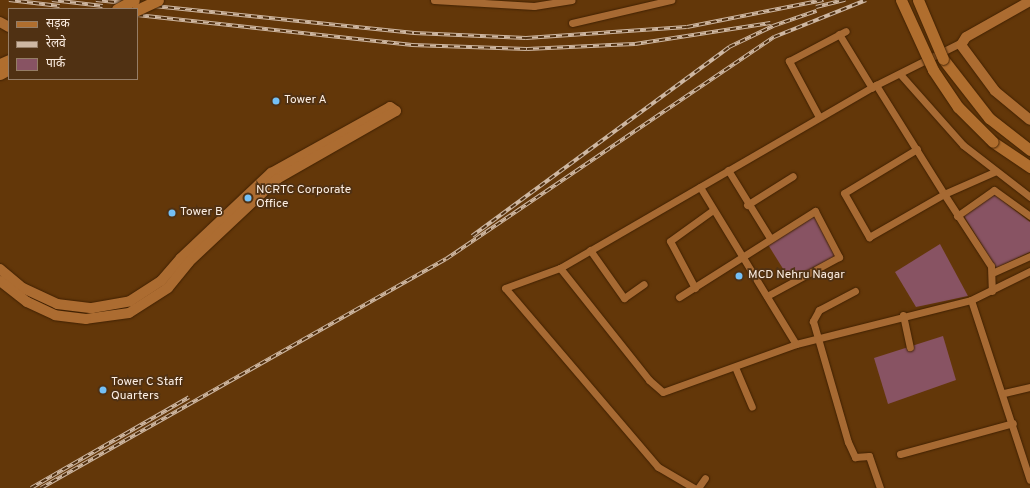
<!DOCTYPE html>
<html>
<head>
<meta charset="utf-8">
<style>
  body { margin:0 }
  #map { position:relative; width:1030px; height:488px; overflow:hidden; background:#633709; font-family:Overpass,"Noto Sans Devanagari",sans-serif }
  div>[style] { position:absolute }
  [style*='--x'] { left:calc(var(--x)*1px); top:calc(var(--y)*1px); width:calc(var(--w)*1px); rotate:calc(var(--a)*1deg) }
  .green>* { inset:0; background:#885363 }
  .roads { filter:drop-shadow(0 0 1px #402103) drop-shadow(0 0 1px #402103) }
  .street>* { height:7px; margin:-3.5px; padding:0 3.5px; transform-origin:3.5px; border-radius:3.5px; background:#a76a33 }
  .secondary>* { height:10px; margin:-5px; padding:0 5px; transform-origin:5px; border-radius:5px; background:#ac6c31 }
  .primary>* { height:11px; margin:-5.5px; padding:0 5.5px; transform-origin:5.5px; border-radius:5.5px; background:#b06e2e }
  .rail>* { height:3.5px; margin-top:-1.75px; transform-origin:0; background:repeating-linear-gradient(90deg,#503113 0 6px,#ceb7a2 0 12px); box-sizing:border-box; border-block:1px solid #ceb7a2 }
  .bridges { filter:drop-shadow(0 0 1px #402103) drop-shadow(0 0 1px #402103) }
  .primary-bridge>* { height:11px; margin:-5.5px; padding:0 5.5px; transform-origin:5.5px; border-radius:5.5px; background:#b06e2e }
  .dots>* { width:11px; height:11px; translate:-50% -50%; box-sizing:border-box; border:2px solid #503113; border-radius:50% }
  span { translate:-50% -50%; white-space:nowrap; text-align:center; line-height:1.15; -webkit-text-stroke:3.5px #503113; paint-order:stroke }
  .poi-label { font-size:12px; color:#fceee3 }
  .left { translate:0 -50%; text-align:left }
  .legend { position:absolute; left:8px; top:8px; width:130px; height:72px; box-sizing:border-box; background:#503113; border:1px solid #957d66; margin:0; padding:5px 7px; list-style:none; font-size:12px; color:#fceee3 }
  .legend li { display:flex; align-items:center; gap:8px; height:20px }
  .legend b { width:20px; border:1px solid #957d66 }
</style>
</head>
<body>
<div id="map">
  <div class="green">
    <div style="clip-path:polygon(994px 194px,1030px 222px,1030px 252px,996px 268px,964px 216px)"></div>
    <div style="clip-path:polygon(812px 212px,839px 255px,790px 280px,767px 243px)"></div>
    <div style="clip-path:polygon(940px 244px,968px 296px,916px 307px,895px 272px)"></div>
    <div style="clip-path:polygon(943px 336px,956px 380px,888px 404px,874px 358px)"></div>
  </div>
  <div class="roads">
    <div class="street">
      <div style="--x:434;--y:0;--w:100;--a:3.4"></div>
      <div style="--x:534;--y:6;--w:38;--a:-9"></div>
      <div style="--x:572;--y:23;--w:102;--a:-13.1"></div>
      <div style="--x:839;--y:34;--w:63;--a:58.6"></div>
      <div style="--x:962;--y:42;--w:96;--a:153.4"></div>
      <div style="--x:876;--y:85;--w:128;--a:58"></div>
      <div style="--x:944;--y:194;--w:55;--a:-23.7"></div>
      <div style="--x:900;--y:74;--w:95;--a:48.4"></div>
      <div style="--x:963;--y:145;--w:85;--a:37.8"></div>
      <div style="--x:819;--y:117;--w:64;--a:-118.2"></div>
      <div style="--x:789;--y:61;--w:64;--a:-27.8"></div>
      <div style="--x:917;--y:149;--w:85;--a:148.9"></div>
      <div style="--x:844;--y:193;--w:51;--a:60.4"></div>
      <div style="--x:869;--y:237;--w:86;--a:-29.8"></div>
      <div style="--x:944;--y:194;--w:86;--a:56.9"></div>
      <div style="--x:991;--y:266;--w:25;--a:88"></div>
      <div style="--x:728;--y:170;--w:80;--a:58.3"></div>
      <div style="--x:700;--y:187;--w:184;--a:58.6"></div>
      <div style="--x:747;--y:205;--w:54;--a:-32.2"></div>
      <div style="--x:957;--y:216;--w:45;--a:-35.1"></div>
      <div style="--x:994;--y:190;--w:44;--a:35.8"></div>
      <div style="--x:590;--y:250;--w:59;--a:54.7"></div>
      <div style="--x:624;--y:298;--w:24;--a:-35"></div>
      <div style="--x:560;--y:268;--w:143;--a:51.5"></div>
      <div style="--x:649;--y:380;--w:18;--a:41"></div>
      <div style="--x:663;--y:392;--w:141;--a:-19.8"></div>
      <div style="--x:796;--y:344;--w:180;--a:-14.1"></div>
      <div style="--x:971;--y:300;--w:66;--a:-26.2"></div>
      <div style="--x:992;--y:273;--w:42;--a:-24.1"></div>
      <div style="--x:695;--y:288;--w:53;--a:-118"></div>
      <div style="--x:670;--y:241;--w:53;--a:-35.8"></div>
      <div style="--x:855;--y:291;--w:41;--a:152.2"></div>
      <div style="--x:819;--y:310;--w:13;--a:119"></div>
      <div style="--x:813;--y:321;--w:126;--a:73.9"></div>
      <div style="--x:848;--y:442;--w:17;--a:65"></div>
      <div style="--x:855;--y:457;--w:14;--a:-4"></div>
      <div style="--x:869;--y:456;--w:34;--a:71"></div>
      <div style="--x:679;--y:297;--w:161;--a:-32.3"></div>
      <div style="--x:815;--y:211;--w:52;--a:62.4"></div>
      <div style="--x:839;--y:257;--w:82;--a:151.6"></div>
      <div style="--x:971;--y:300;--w:189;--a:71.9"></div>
      <div style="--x:903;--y:315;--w:33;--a:78"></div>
      <div style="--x:735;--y:367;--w:43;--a:67"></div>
      <div style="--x:1004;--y:393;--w:27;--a:-13"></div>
      <div style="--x:900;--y:454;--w:117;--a:-15.3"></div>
      <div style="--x:694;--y:488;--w:42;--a:-149.7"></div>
      <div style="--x:658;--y:467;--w:235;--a:-130.5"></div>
      <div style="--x:505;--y:288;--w:59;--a:-20"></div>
      <div style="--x:560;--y:268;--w:365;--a:-30.1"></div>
      <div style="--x:698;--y:488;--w:12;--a:-55"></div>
    </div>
    <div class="secondary">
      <div style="--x:1030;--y:1;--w:73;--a:150.6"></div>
      <div style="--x:966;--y:37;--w:9;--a:122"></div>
      <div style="--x:961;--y:45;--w:57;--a:53.5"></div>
      <div style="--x:995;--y:91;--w:45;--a:39.6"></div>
      <div style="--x:0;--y:22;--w:10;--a:29"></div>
      <div style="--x:0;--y:269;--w:30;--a:40"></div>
      <div style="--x:23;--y:288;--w:38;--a:25"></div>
      <div style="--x:57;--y:304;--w:35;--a:7"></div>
      <div style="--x:92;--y:308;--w:39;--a:-10"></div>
      <div style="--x:130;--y:301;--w:37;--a:-33"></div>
      <div style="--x:161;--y:281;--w:30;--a:-49"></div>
      <div style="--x:181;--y:258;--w:124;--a:-43.4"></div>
      <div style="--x:271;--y:173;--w:136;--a:-29"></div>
      <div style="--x:390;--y:107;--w:7;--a:34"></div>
      <div style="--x:396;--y:111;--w:137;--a:150.3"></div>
      <div style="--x:277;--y:179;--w:121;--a:136.7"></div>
      <div style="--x:189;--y:262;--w:33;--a:129"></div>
      <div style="--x:168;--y:288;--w:46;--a:147.3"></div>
      <div style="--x:129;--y:313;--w:43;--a:172.1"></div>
      <div style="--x:86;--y:319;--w:31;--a:-173"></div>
      <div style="--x:55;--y:315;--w:31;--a:-155"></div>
      <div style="--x:27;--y:302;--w:34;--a:-142"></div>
    </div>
    <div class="primary">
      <div style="--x:943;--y:59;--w:75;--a:52.1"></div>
      <div style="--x:989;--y:118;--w:52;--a:38"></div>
      <div style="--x:0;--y:64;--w:10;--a:-24"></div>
      <div style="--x:0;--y:74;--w:10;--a:-29"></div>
      <div style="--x:993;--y:142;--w:45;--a:34"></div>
    </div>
  </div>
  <div class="rail">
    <div style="--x:9;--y:0;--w:51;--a:6.7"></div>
    <div style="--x:52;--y:0;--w:51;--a:6.7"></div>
    <div style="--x:96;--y:0;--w:320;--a:5.9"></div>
    <div style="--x:414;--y:33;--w:112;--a:2.6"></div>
    <div style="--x:526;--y:38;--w:161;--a:-3.9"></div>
    <div style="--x:687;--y:27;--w:139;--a:-11.2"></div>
    <div style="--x:816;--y:7;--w:30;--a:-14"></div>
    <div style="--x:137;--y:15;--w:277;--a:6.2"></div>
    <div style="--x:412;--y:45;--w:115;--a:2"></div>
    <div style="--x:527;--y:49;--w:108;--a:-2.7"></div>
    <div style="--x:635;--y:44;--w:137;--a:-8.8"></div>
    <div style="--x:472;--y:236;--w:319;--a:-36.3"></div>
    <div style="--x:729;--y:47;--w:49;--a:-25.5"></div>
    <div style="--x:773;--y:26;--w:46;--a:-19.2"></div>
    <div style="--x:31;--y:488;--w:182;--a:-29.9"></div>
    <div style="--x:41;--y:488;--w:465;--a:-29.5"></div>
    <div style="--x:446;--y:259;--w:396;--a:-34.1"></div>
    <div style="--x:774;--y:37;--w:99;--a:-21.9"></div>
  </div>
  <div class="bridges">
    <div class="primary-bridge">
      <div style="--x:901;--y:0;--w:77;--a:65.4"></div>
      <div style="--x:933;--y:70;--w:45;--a:56"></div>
      <div style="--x:958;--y:107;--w:49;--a:45"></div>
      <div style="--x:918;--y:0;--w:64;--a:67"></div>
      <div style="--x:117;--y:9;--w:19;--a:-28"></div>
      <div style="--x:137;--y:10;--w:23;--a:-25"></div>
    </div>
  </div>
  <div class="dots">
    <div style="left:276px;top:101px;background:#74c0f6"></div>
    <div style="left:248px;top:198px;background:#74c0f6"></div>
    <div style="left:172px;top:213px;background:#74c0f6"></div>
    <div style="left:739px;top:276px;background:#74c0f6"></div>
    <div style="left:103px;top:390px;background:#74c0f6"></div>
  </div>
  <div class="poi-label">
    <span class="left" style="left:284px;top:101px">Tower A</span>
    <span class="left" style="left:256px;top:198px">NCRTC Corporate<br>Office</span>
    <span class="left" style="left:180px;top:213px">Tower B</span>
    <span class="left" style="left:748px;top:276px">MCD Nehru Nagar</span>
    <span class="left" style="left:111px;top:390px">Tower C Staff<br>Quarters</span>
  </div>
  <ul class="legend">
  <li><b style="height:5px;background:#b06e2e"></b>सड़क</li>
  <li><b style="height:5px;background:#ceb7a2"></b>रेलवे</li>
  <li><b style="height:11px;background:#885363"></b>पार्क</li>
  </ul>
</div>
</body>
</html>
